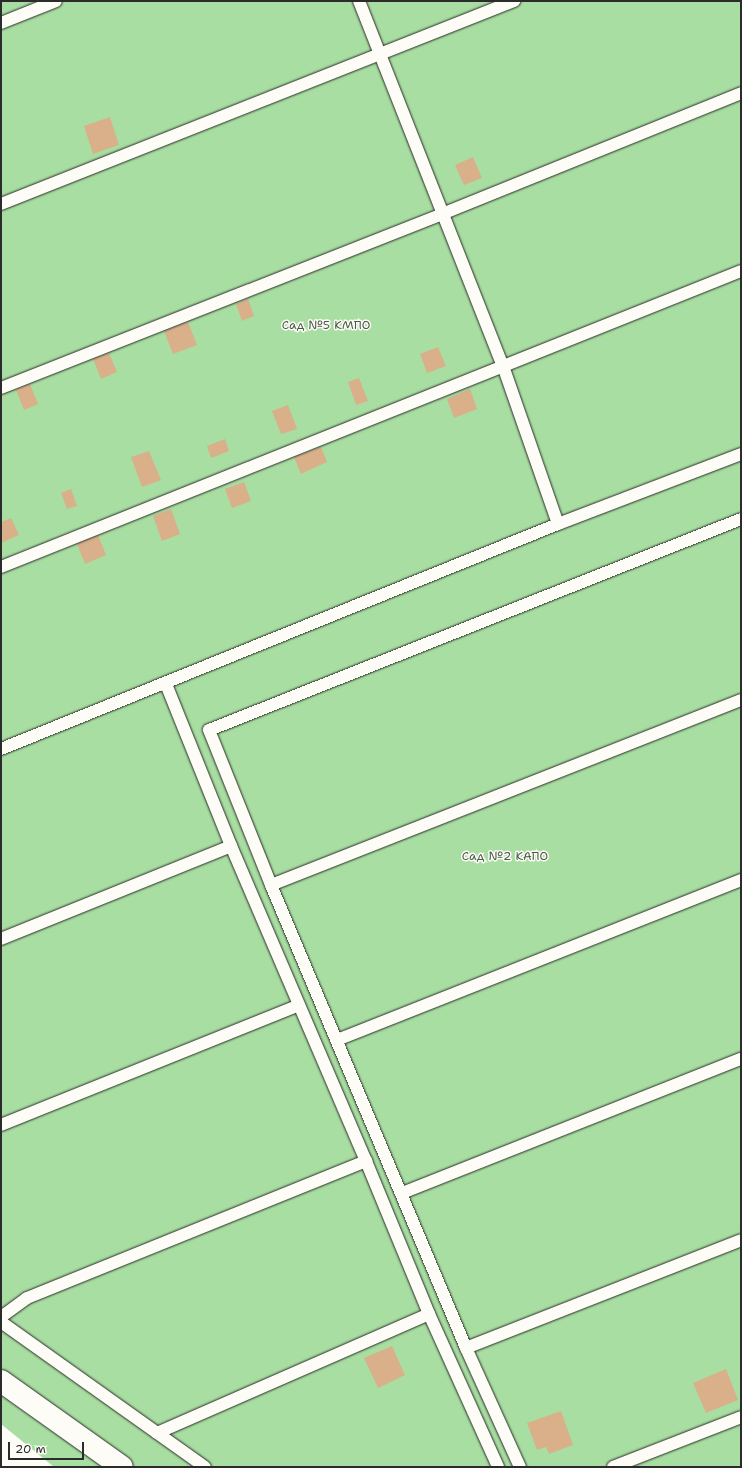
<!DOCTYPE html>
<html>
<head>
<meta charset="utf-8">
<style>
  body { margin:0 }
  #map { position:relative; width:742px; height:1468px; overflow:hidden; background:#fdfcf7; font-family:"Shantell Sans",sans-serif }
  div>[style] { position:absolute }
  [style*='--x'] { left:calc(var(--x)*1px); top:calc(var(--y)*1px); width:calc(var(--w)*1px); rotate:calc(var(--a)*1deg) }
  .green>* { inset:0; background:#a8dea1 }
  .building>* { inset:0; background:#d9b08a }
  .roads { filter:drop-shadow(0 0 1px #2b2b2b) drop-shadow(0 0 1px #2b2b2b) }
  .lane>* { height:12px; margin:-6px; padding:0 6px; transform-origin:6px; border-radius:6px; background:#fdfcf7 }
  .street>* { height:22px; margin:-11px; padding:0 11px; transform-origin:11px; border-radius:11px; background:#fdfcf7 }
  span { translate:-50% -50%; white-space:nowrap; text-align:center; line-height:1.15; -webkit-text-stroke:3px #fdfcf7; paint-order:stroke }
  .park-label { font-size:12px; color:#4a5848 }
  .frame { position:absolute; inset:0; border:2px solid #2b2b2b; pointer-events:none }
  .scale { position:absolute; left:8px; top:1442px; width:76px; height:18px; box-sizing:border-box; border:2px solid #2b2b2b; border-top:0; padding-left:5px; font-size:12px; line-height:14px; white-space:nowrap; color:#2b2b2b; -webkit-text-stroke:3px #fdfcf7; paint-order:stroke }
</style>
</head>
<body>
<div id="map">
  <div class="green">
    <div style="clip-path:polygon(1px 1px,741px 1px,741px 1467px,54px 1467px,1px 1424px)"></div>
  </div>
  <div class="building">
    <div style="clip-path:polygon(110px 117px,119px 145px,93px 154px,84px 126px)"></div>
    <div style="clip-path:polygon(473px 157px,482px 178px,464px 185px,455px 165px)"></div>
    <div style="clip-path:polygon(248px 299px,254px 316px,242px 321px,236px 304px)"></div>
    <div style="clip-path:polygon(188px 322px,197px 345px,173px 354px,164px 331px)"></div>
    <div style="clip-path:polygon(438px 347px,446px 366px,427px 373px,420px 354px)"></div>
    <div style="clip-path:polygon(109px 353px,117px 372px,101px 379px,93px 359px)"></div>
    <div style="clip-path:polygon(359px 378px,368px 401px,356px 405px,348px 382px)"></div>
    <div style="clip-path:polygon(30px 384px,38px 404px,24px 410px,16px 390px)"></div>
    <div style="clip-path:polygon(470px 389px,477px 409px,454px 418px,447px 399px)"></div>
    <div style="clip-path:polygon(288px 405px,297px 429px,281px 434px,272px 411px)"></div>
    <div style="clip-path:polygon(225px 439px,229px 451px,211px 458px,207px 446px)"></div>
    <div style="clip-path:polygon(321px 447px,327px 462px,301px 474px,294px 457px)"></div>
    <div style="clip-path:polygon(149px 451px,161px 480px,142px 487px,131px 457px)"></div>
    <div style="clip-path:polygon(244px 482px,251px 501px,232px 508px,225px 489px)"></div>
    <div style="clip-path:polygon(71px 489px,77px 506px,67px 509px,61px 493px)"></div>
    <div style="clip-path:polygon(171px 509px,180px 534px,162px 541px,153px 516px)"></div>
    <div style="clip-path:polygon(11px 518px,19px 535px,1px 543px,1px 522px)"></div>
    <div style="clip-path:polygon(98px 535px,106px 555px,85px 564px,77px 544px)"></div>
    <div style="clip-path:polygon(392px 1346px,405px 1375px,378px 1388px,364px 1358px)"></div>
    <div style="clip-path:polygon(726px 1369px,738px 1400px,706px 1413px,693px 1383px)"></div>
    <div style="clip-path:polygon(561px 1411px,573px 1445px,549px 1454px,546px 1447px,537px 1450px,527px 1423px)"></div>
  </div>
  <div class="roads">
    <div class="lane">
      <div style="--x:359;--y:1;--w:392;--a:68.5"></div>
      <div style="--x:503;--y:366;--w:167;--a:70.8"></div>
      <div style="--x:1;--y:23;--w:59;--a:-21.8"></div>
      <div style="--x:1;--y:204;--w:552;--a:-21.59"></div>
      <div style="--x:1;--y:388;--w:474;--a:-21.5"></div>
      <div style="--x:442;--y:214;--w:323;--a:-22"></div>
      <div style="--x:1;--y:567;--w:797;--a:-21.8"></div>
      <div style="--x:166;--y:684;--w:175;--a:68.1"></div>
      <div style="--x:231;--y:846;--w:343;--a:66.8"></div>
      <div style="--x:366;--y:1161;--w:165;--a:67.6"></div>
      <div style="--x:429;--y:1314;--w:168;--a:65.7"></div>
      <div style="--x:1;--y:749;--w:601;--a:-22"></div>
      <div style="--x:558;--y:524;--w:196;--a:-20.9"></div>
      <div style="--x:271;--y:885;--w:505;--a:-21.49"></div>
      <div style="--x:1;--y:939;--w:248;--a:-22"></div>
      <div style="--x:337;--y:1040;--w:435;--a:-21.6"></div>
      <div style="--x:1;--y:1125;--w:321;--a:-21.9"></div>
      <div style="--x:402;--y:1193;--w:365;--a:-21.6"></div>
      <div style="--x:1;--y:1317;--w:32;--a:-36"></div>
      <div style="--x:27;--y:1298;--w:366;--a:-22"></div>
      <div style="--x:1;--y:1322;--w:250;--a:35.4"></div>
      <div style="--x:466;--y:1348;--w:295;--a:-21.4"></div>
      <div style="--x:157;--y:1433;--w:297;--a:-23.6"></div>
      <div style="--x:520;--y:1467;--w:131;--a:-114.4"></div>
      <div style="--x:466;--y:1348;--w:502;--a:-112.84"></div>
      <div style="--x:271;--y:885;--w:167;--a:-111.8"></div>
      <div style="--x:209;--y:730;--w:572;--a:-21.63"></div>
      <div style="--x:613;--y:1467;--w:137;--a:-21.3"></div>
    </div>
    <div class="street">
      <div style="--x:1;--y:1381;--w:148;--a:35.4"></div>
    </div>
  </div>
  <div class="park-label">
    <span style="left:326px;top:326px">Сад №5 КМПО</span>
    <span style="left:505px;top:857px">Сад №2 КАПО</span>
  </div>
  <div class="frame"></div>
  <div class="scale">20 m</div>
</div>
</body>
</html>
